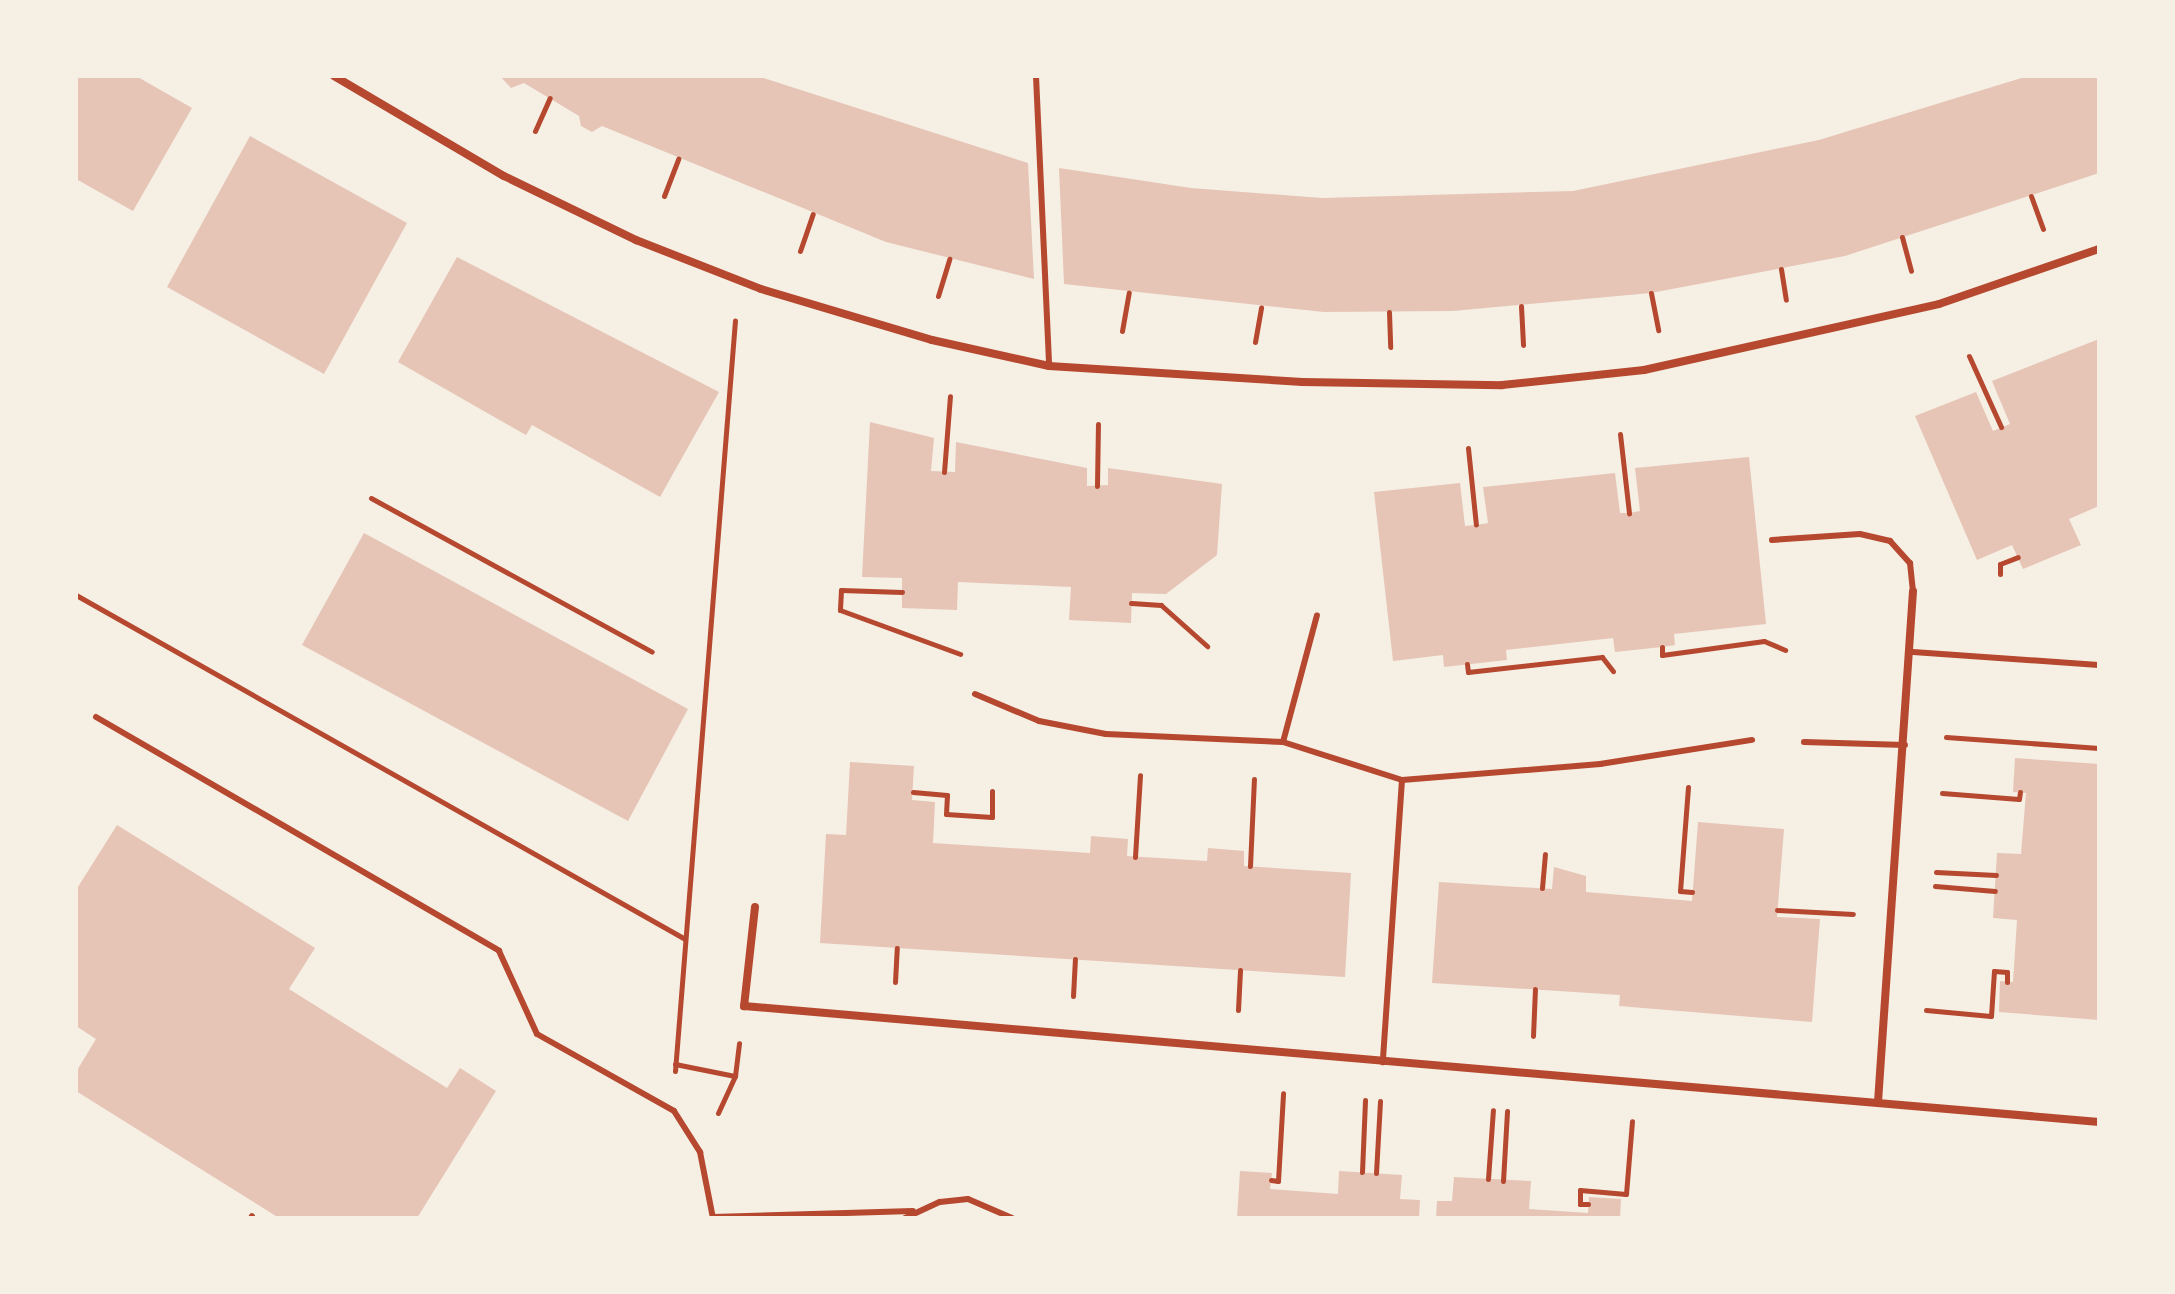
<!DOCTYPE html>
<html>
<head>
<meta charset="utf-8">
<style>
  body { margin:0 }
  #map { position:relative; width:2175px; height:1294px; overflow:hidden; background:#f6efe4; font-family:"PT Serif",serif }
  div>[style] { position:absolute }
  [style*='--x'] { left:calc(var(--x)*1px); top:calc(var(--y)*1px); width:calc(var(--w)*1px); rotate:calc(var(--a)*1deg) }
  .building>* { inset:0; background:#e6c5b7 }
  .path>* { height:5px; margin:-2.5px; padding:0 2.5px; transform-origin:2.5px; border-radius:2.5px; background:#b5482f }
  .service>* { height:6px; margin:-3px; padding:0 3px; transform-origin:3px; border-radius:3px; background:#b5482f }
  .minor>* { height:8px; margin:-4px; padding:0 4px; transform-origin:4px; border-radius:4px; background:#b5482f }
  span { translate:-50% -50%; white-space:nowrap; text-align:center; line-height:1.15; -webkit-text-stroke:6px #f6efe4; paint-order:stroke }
  .frame { position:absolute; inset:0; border:78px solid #f6efe4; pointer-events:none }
</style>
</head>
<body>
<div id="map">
  <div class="building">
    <div style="clip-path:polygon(76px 76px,136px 76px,192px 108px,133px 211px,76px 179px)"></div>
    <div style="clip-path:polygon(500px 76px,757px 76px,1028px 163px,1034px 279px,886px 242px,602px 126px,592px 132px,581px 126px,579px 116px,524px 83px,511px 88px)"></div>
    <div style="clip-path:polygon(2028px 76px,2099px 76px,2099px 173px,1845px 256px,1651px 293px,1453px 311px,1324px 312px,1064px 284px,1059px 168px,1191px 188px,1322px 198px,1573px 191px,1819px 140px)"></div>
    <div style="clip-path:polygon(250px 136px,407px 223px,324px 374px,167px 287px)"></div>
    <div style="clip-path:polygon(457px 257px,719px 392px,660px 497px,532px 425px,526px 435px,398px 362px)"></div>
    <div style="clip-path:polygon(2099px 339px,2099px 506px,2069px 519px,2081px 545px,2023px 569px,2012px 545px,1977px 560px,1915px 416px,1976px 392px,1993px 431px,2010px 424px,1992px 381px)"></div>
    <div style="clip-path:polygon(870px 422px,934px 438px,931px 471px,955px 472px,956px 442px,1087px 468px,1087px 486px,1108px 485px,1108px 468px,1222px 484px,1217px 555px,1166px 594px,1132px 593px,1131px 623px,1069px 620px,1071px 587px,958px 582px,957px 610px,902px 608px,902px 578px,862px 577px)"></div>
    <div style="clip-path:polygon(1749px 457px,1766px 624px,1674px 634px,1675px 645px,1662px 647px,1615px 652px,1613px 638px,1506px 650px,1507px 660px,1444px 667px,1443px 655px,1393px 661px,1374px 492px,1460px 483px,1465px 526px,1476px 525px,1488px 523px,1483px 487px,1615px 473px,1620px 513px,1629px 513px,1640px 511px,1635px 468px)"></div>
    <div style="clip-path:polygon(364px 533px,688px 709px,628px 821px,302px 645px)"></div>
    <div style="clip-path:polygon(2015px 758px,2099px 764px,2099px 1020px,1999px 1012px,2000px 981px,2013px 982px,2017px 920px,1993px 918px,1997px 853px,2021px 854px,2026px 793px,2013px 792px)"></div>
    <div style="clip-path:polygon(850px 762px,914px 766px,912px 800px,935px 802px,933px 843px,1090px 853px,1091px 836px,1128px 839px,1127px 856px,1207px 861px,1208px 848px,1244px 851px,1244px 866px,1351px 873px,1345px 977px,820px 943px,826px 834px,846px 835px)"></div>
    <div style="clip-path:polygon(1698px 822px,1784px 829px,1777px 917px,1820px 919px,1812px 1022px,1619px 1006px,1620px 995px,1432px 983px,1439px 882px,1552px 889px,1554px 867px,1586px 876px,1586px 892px,1692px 901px)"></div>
    <div style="clip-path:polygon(117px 825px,315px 948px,289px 989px,447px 1088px,460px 1068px,496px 1091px,417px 1218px,279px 1218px,76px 1091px,76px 1072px,96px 1039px,76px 1026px,76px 890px)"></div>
    <div style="clip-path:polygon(1240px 1171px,1272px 1173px,1270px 1189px,1338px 1194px,1339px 1171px,1402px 1175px,1400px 1199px,1420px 1200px,1419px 1218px,1237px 1218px)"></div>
    <div style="clip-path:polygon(1454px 1177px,1531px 1181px,1529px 1209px,1588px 1213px,1589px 1197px,1621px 1199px,1620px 1218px,1436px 1218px,1437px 1201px,1452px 1201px)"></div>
  </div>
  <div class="path">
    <div style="--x:535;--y:131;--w:36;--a:-66"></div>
    <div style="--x:664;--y:196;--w:40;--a:-69"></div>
    <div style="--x:2031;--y:196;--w:35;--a:70"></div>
    <div style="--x:1902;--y:237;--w:35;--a:75"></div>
    <div style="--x:800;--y:251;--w:39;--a:-71"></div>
    <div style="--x:1781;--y:269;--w:31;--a:81"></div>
    <div style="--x:1651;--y:293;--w:38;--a:79"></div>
    <div style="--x:938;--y:296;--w:39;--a:-73"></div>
    <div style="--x:1521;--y:306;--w:39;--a:87"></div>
    <div style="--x:1389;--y:312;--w:35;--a:88"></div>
    <div style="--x:1122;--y:331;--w:39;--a:-80"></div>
    <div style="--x:1255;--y:342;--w:35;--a:-80"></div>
    <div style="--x:1969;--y:356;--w:78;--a:65.7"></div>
    <div style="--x:1620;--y:434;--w:80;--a:83.5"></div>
    <div style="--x:1468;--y:448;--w:77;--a:84.1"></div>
    <div style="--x:944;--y:472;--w:76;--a:-85.5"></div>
    <div style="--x:1097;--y:486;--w:62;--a:-89.1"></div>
    <div style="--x:371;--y:498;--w:320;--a:28.7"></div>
    <div style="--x:2000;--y:574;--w:10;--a:-90"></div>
    <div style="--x:2000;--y:564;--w:19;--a:-21"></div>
    <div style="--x:902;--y:592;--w:61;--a:-178.1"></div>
    <div style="--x:841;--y:590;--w:20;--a:93"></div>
    <div style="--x:840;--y:610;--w:128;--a:20.1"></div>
    <div style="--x:76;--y:595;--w:699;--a:29.46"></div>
    <div style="--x:1131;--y:603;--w:30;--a:4"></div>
    <div style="--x:1161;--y:605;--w:62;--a:41.7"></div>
    <div style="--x:1662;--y:647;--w:8;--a:90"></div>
    <div style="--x:1662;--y:655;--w:103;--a:-7.8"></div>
    <div style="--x:1764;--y:641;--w:23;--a:23"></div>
    <div style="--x:1467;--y:664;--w:8;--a:83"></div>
    <div style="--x:1468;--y:672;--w:135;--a:-6.4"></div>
    <div style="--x:1602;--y:657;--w:18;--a:52"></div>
    <div style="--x:1946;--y:737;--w:153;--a:4.1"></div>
    <div style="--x:1688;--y:787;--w:104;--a:94.4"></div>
    <div style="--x:1680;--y:891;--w:12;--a:5"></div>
    <div style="--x:913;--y:792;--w:34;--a:5"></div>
    <div style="--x:947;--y:795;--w:19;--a:93"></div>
    <div style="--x:946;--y:814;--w:46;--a:3.7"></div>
    <div style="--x:992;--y:817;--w:26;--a:-90"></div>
    <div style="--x:1942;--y:793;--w:77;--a:4.5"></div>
    <div style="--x:2019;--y:799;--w:7;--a:-82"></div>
    <div style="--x:1135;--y:857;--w:82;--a:-86.5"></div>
    <div style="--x:1250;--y:866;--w:87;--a:-87.4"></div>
    <div style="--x:1936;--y:872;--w:60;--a:2.9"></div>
    <div style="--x:1935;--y:886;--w:60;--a:4.8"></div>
    <div style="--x:1542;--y:888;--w:34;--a:-85"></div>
    <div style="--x:1777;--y:910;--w:76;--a:3"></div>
    <div style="--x:895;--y:982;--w:34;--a:-87"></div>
    <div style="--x:1073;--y:996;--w:37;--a:-87"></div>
    <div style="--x:1238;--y:1010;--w:40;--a:-87.1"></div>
    <div style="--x:1926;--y:1010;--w:65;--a:5.3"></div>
    <div style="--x:1991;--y:1016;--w:45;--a:-86.2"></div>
    <div style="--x:1994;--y:971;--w:13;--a:4"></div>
    <div style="--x:2007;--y:972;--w:10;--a:90"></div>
    <div style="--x:1533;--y:1036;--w:47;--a:-87.6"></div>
    <div style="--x:675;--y:1064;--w:61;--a:11.3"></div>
    <div style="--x:675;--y:1071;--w:753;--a:-85.43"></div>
    <div style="--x:718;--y:1113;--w:41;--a:-65.3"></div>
    <div style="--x:735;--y:1076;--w:33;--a:-83"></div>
    <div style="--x:1362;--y:1172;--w:72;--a:-87.6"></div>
    <div style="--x:1376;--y:1173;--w:72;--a:-86.8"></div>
    <div style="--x:1488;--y:1179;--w:69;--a:-85.9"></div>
    <div style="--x:1271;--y:1180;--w:7;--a:8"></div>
    <div style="--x:1278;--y:1181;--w:88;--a:-86.7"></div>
    <div style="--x:1503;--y:1181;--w:70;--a:-86.7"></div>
    <div style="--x:1588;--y:1204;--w:8;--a:180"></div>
    <div style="--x:1580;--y:1204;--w:14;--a:-90"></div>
    <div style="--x:1580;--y:1190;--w:46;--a:5"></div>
    <div style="--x:1626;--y:1194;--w:73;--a:-85.3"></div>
  </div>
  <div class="service">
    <div style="--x:1036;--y:76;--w:290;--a:87.4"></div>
    <div style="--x:1772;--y:540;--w:88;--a:-3.9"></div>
    <div style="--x:1860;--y:534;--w:31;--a:13"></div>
    <div style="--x:1890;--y:541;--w:30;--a:48"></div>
    <div style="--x:1910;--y:563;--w:28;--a:84"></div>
    <div style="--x:1913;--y:652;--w:186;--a:4"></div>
    <div style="--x:975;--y:694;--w:69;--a:22.9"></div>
    <div style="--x:1039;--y:721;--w:68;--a:11"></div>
    <div style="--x:1106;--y:734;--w:177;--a:2.6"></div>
    <div style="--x:1283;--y:742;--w:125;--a:17.7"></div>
    <div style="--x:1402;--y:780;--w:283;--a:93.9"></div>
    <div style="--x:96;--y:717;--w:466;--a:30.1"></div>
    <div style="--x:499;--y:951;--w:91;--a:65.4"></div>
    <div style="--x:537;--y:1034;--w:157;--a:29.3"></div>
    <div style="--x:674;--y:1111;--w:49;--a:57.6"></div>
    <div style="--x:700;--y:1152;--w:67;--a:78.9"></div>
    <div style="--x:1283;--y:742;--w:131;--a:-75"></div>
    <div style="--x:1804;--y:742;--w:101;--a:1.7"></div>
    <div style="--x:1402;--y:780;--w:199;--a:-4.6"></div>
    <div style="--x:1600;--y:764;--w:154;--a:-9"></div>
    <div style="--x:713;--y:1217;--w:200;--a:-1.7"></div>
    <div style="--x:251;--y:1218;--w:2;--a:-63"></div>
    <div style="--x:905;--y:1218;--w:38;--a:-25"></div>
    <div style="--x:940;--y:1202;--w:28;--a:-6"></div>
    <div style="--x:968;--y:1199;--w:48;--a:23.4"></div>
  </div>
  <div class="minor">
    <div style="--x:334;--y:76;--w:197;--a:30.5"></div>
    <div style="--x:504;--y:176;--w:147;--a:25.9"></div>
    <div style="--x:636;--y:240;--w:134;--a:21.4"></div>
    <div style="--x:761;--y:289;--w:178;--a:16.6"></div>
    <div style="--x:932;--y:340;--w:120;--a:12.5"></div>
    <div style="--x:1049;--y:366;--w:254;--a:3.6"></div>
    <div style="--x:1302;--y:382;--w:200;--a:0.9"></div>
    <div style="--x:1502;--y:385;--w:143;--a:-6"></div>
    <div style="--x:1644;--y:370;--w:302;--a:-12.6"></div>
    <div style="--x:1939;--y:304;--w:169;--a:-19"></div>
    <div style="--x:755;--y:907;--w:100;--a:96.3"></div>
    <div style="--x:744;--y:1006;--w:1360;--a:4.89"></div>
    <div style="--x:1878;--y:1102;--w:512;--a:-86.08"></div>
  </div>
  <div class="frame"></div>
</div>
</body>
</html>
